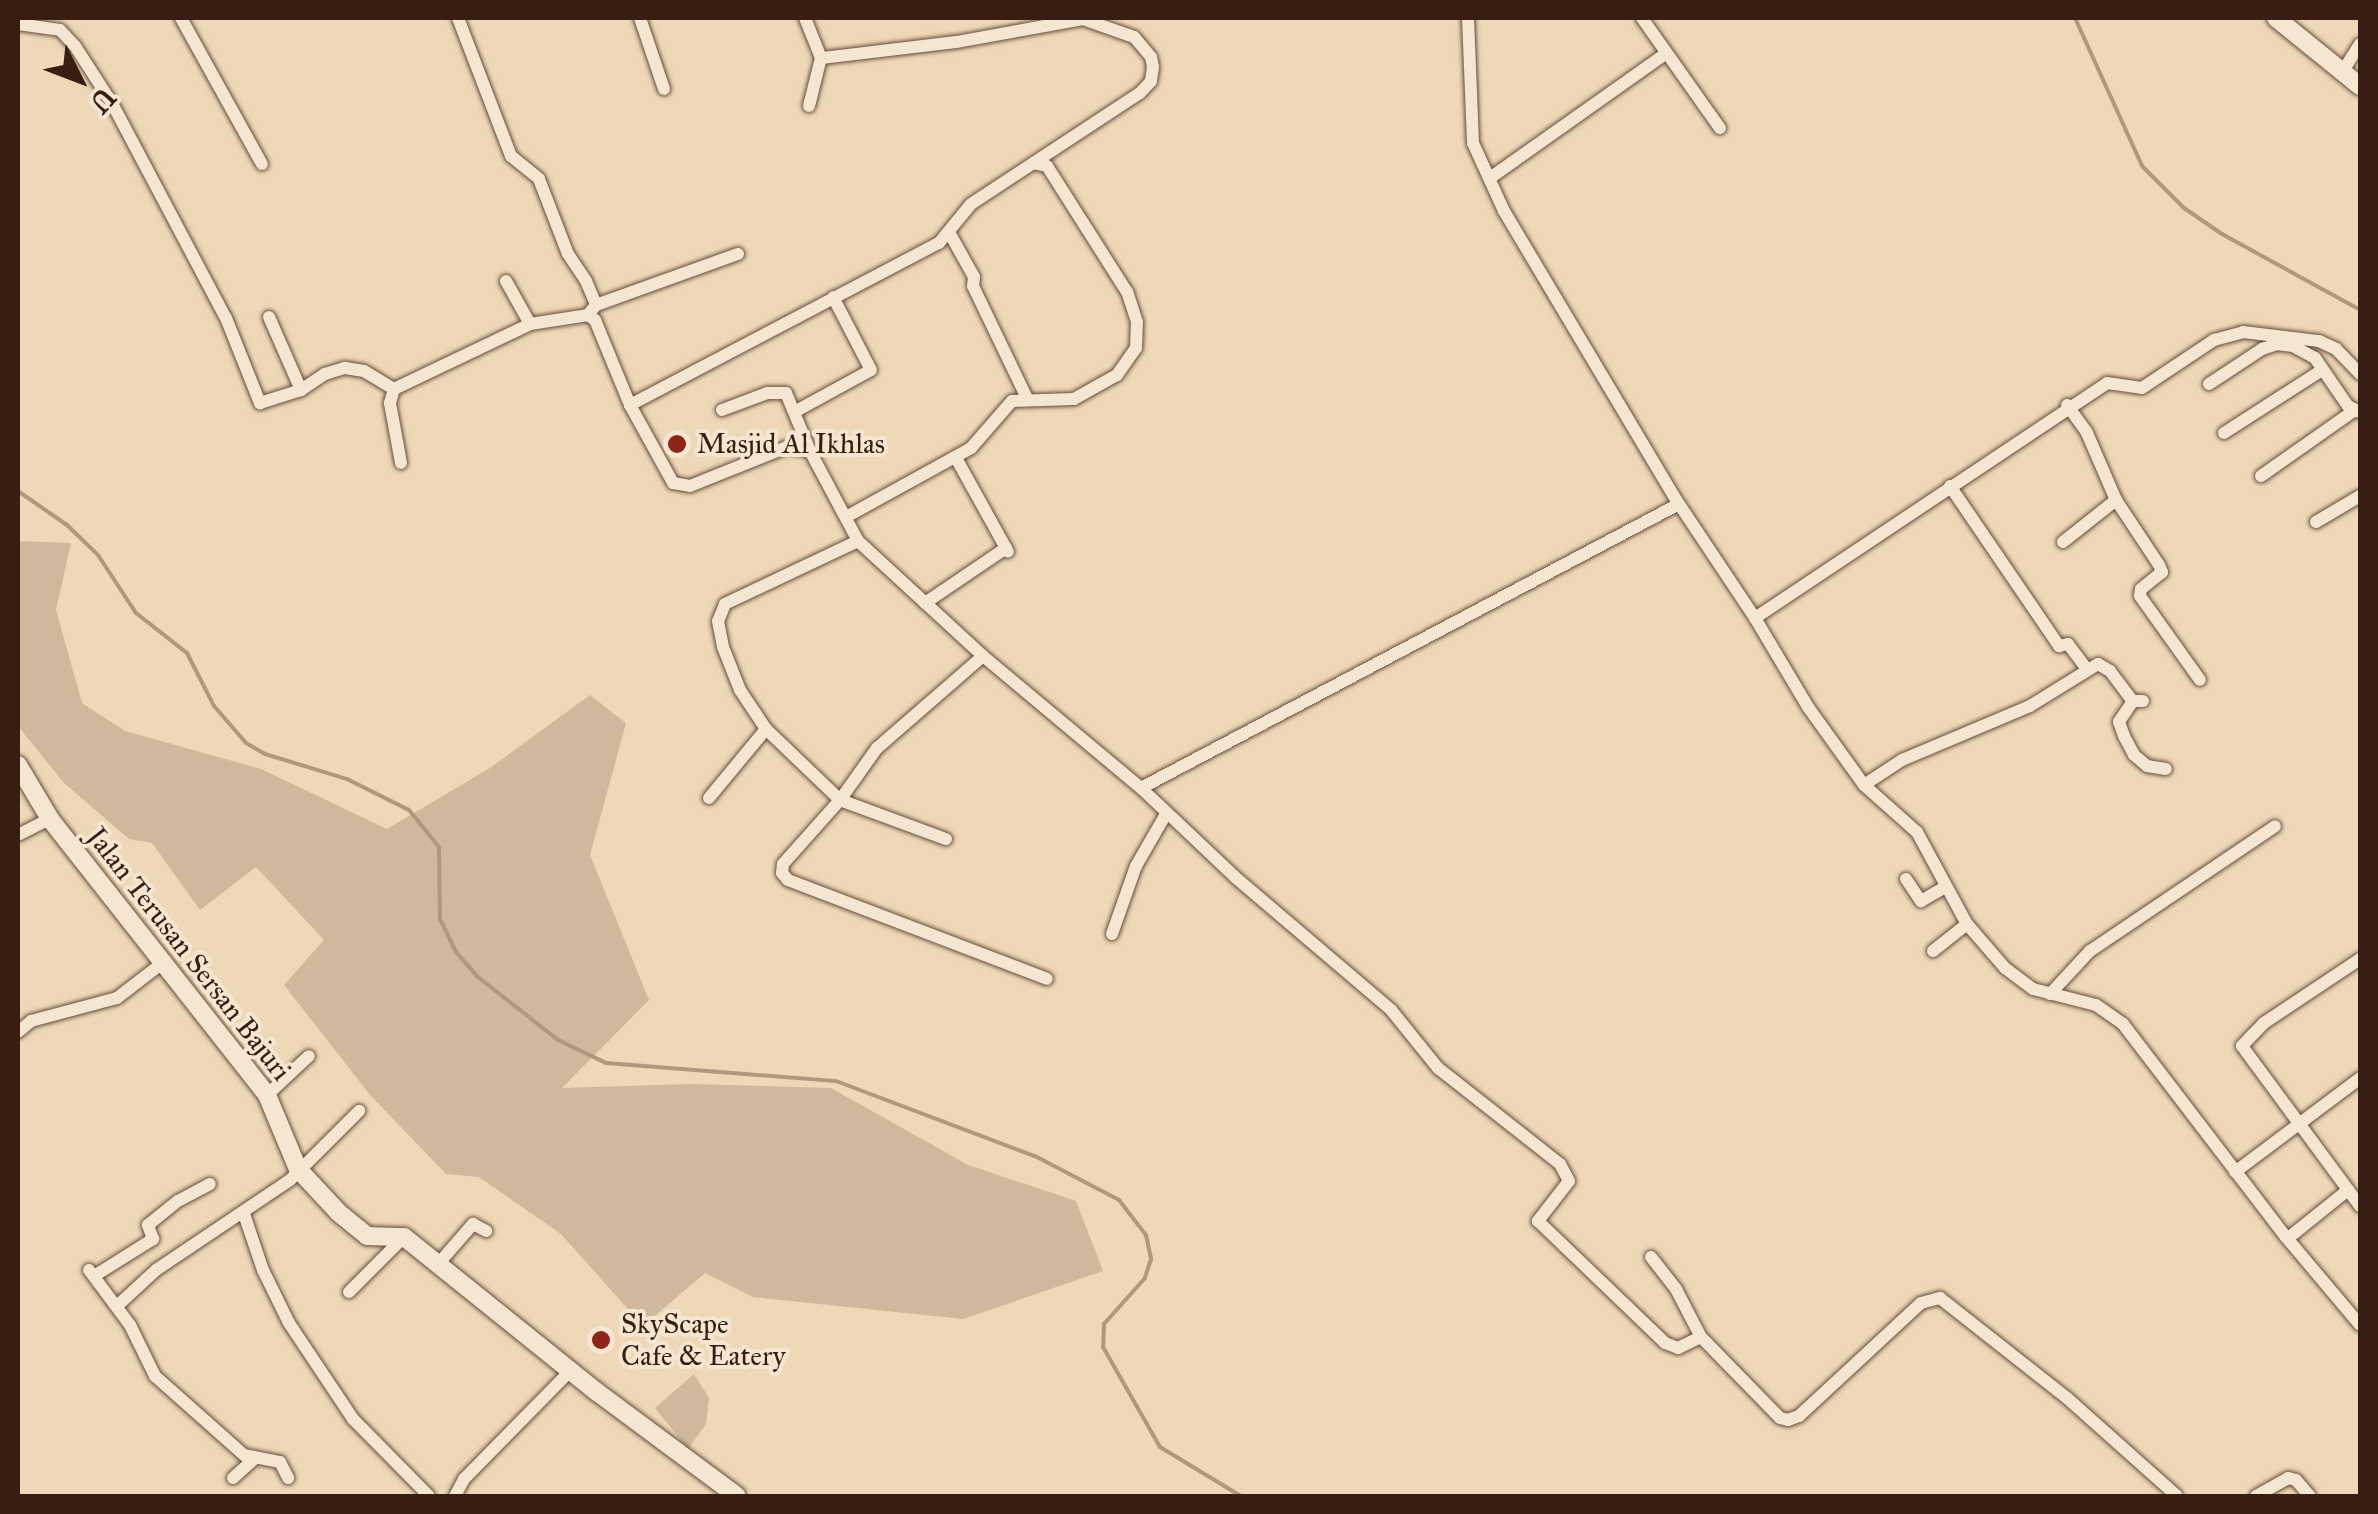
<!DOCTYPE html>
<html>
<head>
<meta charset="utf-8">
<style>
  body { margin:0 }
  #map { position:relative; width:2378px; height:1514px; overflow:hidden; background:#eed8b7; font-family:"IM FELL Great Primer",serif }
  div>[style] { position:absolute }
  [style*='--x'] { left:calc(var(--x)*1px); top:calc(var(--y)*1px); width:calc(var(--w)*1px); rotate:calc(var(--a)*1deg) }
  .green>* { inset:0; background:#cfb89b }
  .stream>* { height:4px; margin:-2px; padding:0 2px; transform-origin:2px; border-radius:2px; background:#b0987f }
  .roads { filter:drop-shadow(0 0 2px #664c3c) drop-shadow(0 0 2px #664c3c) }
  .street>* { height:12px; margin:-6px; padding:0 6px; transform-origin:6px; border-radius:6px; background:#f4e6d0 }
  .secondary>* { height:18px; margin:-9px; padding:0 9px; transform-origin:9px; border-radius:9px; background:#f4e6d0 }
  .dots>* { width:28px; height:28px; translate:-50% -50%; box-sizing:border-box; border:5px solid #f4e6d0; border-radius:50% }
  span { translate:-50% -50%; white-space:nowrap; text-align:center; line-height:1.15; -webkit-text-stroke:8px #f4e6d0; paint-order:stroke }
  .poi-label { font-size:28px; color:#381d13 }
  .left { translate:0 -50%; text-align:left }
  .street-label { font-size:28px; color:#381d13 }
  .frame { position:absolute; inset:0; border:20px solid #381d13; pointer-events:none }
  .north { position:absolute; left:30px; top:30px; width:100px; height:100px; -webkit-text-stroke:8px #f4e6d0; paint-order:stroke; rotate:132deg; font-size:28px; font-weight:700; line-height:40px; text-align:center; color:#381d13 }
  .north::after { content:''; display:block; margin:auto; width:35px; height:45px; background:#381d13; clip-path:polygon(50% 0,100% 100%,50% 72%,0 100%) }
</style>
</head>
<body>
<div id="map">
  <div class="green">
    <div style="clip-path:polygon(18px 541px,71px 543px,56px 610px,82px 703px,125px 731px,261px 769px,387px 829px,490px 768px,590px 695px,626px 723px,590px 855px,649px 1000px,562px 1088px,691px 1084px,831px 1088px,968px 1165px,1076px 1201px,1103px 1271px,963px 1319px,753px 1297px,705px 1273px,643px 1326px,561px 1234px,479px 1177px,446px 1174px,371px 1096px,284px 985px,324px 940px,256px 867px,200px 910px,152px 843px,129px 839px,64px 783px,18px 726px)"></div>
    <div style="clip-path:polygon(694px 1374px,709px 1398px,706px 1424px,688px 1449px,655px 1408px)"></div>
  </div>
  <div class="stream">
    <div style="--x:2075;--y:18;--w:162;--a:65.6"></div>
    <div style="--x:2142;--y:166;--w:59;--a:45"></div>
    <div style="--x:2184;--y:208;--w:46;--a:34.4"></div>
    <div style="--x:2222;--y:234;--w:158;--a:28.8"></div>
    <div style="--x:18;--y:491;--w:60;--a:34.8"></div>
    <div style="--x:67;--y:525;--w:43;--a:44.1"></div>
    <div style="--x:98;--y:555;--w:69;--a:56.8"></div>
    <div style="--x:136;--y:613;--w:65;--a:38.1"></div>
    <div style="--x:187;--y:653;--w:59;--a:63"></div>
    <div style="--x:214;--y:706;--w:49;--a:49.1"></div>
    <div style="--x:246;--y:743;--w:22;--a:30"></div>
    <div style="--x:265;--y:754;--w:86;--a:17"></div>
    <div style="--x:347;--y:779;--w:69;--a:26.6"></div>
    <div style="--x:409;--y:810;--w:48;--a:51"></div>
    <div style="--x:439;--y:847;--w:72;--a:89.2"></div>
    <div style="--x:440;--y:919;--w:37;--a:64"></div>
    <div style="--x:456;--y:952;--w:33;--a:49"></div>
    <div style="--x:478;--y:977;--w:102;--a:38.2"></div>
    <div style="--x:558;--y:1040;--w:53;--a:25.6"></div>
    <div style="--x:606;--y:1063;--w:231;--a:4.5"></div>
    <div style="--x:836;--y:1081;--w:213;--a:20.7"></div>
    <div style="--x:1035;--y:1156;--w:95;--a:27.6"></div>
    <div style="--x:1119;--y:1200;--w:44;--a:52.4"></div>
    <div style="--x:1146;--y:1235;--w:25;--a:78"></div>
    <div style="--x:1151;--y:1259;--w:20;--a:108"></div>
    <div style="--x:1145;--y:1278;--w:62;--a:131.7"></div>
    <div style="--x:1104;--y:1324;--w:23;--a:92"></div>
    <div style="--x:1103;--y:1347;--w:115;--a:60.3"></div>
    <div style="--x:1160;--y:1447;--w:95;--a:31.2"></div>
  </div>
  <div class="roads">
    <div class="street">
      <div style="--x:181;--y:18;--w:167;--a:61"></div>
      <div style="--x:458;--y:18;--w:148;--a:69"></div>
      <div style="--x:511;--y:156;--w:36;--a:39"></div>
      <div style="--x:539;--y:179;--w:80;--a:68.9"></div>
      <div style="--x:568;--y:254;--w:32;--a:56"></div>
      <div style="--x:586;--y:281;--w:26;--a:67"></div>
      <div style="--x:596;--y:305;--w:13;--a:129"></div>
      <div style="--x:640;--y:18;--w:75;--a:71.3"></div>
      <div style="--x:1468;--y:18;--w:125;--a:87.7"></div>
      <div style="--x:1473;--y:143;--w:75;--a:65.5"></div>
      <div style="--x:1504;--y:211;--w:341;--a:59.2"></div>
      <div style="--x:1679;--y:504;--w:137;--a:56.3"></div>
      <div style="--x:1755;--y:618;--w:104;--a:59.2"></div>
      <div style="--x:1808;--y:707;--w:96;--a:54.3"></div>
      <div style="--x:1864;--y:785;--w:71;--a:41.6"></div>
      <div style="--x:1917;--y:832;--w:105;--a:61.5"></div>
      <div style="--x:1967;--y:924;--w:58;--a:49.2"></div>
      <div style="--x:2005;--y:968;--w:35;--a:37"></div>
      <div style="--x:2033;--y:989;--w:65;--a:14.3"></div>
      <div style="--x:2096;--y:1005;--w:33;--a:35"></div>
      <div style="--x:2123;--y:1024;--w:268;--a:52.6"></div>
      <div style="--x:2286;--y:1237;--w:115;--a:49.9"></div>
      <div style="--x:1642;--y:18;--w:135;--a:54.7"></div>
      <div style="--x:18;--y:24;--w:42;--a:8.1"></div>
      <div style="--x:60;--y:30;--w:22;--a:47"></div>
      <div style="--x:75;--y:46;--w:70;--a:57.2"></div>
      <div style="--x:113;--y:105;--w:241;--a:62.1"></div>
      <div style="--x:226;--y:318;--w:92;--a:68.2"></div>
      <div style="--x:260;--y:403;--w:43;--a:-17.6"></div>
      <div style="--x:301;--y:390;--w:29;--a:-34"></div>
      <div style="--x:325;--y:374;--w:21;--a:-17"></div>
      <div style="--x:345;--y:368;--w:19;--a:9"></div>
      <div style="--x:364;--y:371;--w:35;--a:31"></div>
      <div style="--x:394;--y:389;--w:151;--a:-25.5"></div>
      <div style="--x:530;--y:324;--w:59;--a:-8.8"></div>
      <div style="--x:588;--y:315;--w:9;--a:36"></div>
      <div style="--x:595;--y:320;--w:92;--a:67.6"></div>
      <div style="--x:630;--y:405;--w:89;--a:61.1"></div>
      <div style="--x:673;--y:483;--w:17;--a:10"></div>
      <div style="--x:690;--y:486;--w:105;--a:-21.9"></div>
      <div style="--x:787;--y:447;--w:23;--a:10"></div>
      <div style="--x:810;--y:451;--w:102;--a:61.9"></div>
      <div style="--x:858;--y:541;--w:170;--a:42.6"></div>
      <div style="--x:983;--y:656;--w:206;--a:39.9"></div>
      <div style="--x:1141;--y:788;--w:129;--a:43.4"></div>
      <div style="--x:1235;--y:877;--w:205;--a:40.4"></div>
      <div style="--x:1391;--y:1010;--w:75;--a:51"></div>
      <div style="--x:1438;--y:1068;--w:155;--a:38.2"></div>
      <div style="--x:1560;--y:1164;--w:19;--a:62"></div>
      <div style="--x:1569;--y:1181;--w:51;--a:127.8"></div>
      <div style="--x:1538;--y:1221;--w:176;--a:43.8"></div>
      <div style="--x:1665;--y:1343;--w:14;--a:21"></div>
      <div style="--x:1678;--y:1348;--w:25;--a:-26"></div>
      <div style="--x:1701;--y:1337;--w:113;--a:45.7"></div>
      <div style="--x:1780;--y:1418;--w:8;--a:14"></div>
      <div style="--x:1788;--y:1420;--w:12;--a:-20"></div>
      <div style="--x:1799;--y:1416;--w:166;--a:-42.8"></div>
      <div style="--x:1921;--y:1303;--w:20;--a:-15"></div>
      <div style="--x:1940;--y:1298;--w:162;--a:38.2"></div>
      <div style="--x:2067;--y:1398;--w:147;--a:41.7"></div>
      <div style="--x:2343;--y:71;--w:32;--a:-58"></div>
      <div style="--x:809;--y:106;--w:49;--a:-76"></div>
      <div style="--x:1490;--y:178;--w:214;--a:-35.3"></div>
      <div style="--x:950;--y:234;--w:49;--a:60.8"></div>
      <div style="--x:974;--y:277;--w:9;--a:96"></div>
      <div style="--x:973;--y:286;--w:124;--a:64.3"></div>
      <div style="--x:506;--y:281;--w:49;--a:60.8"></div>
      <div style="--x:596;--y:305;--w:151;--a:-19.8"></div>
      <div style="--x:269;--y:317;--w:80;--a:66.3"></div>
      <div style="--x:2209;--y:384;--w:64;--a:-33.4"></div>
      <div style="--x:2262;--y:349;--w:16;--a:-18"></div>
      <div style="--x:2277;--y:344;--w:16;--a:7"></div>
      <div style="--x:2293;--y:346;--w:25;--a:29"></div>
      <div style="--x:2315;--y:358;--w:58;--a:55.5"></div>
      <div style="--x:2348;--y:406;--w:13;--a:27"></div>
      <div style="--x:394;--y:389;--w:15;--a:106"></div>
      <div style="--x:390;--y:403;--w:61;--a:79.6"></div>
      <div style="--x:630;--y:405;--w:349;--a:-27.7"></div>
      <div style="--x:939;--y:243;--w:50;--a:-50.6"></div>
      <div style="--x:971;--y:204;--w:202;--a:-33.3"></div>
      <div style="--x:1140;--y:93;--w:16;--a:-47"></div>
      <div style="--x:1151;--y:81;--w:14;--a:-82"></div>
      <div style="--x:1153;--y:67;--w:10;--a:-101"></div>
      <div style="--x:1151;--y:57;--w:26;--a:-130"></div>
      <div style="--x:1134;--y:37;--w:54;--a:-160.6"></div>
      <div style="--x:1083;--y:19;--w:129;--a:169.7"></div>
      <div style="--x:956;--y:42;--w:136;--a:173.2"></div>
      <div style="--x:821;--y:58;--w:43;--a:-111.8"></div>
      <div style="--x:2067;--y:405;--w:34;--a:54"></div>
      <div style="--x:2087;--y:433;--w:73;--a:66.6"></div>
      <div style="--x:2116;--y:500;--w:78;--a:56.5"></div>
      <div style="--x:2159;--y:565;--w:8;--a:67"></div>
      <div style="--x:2162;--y:572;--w:27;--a:141"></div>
      <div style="--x:2141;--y:589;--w:7;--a:98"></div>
      <div style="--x:2140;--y:596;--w:103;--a:54.5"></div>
      <div style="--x:722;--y:410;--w:48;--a:-20.7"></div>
      <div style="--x:767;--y:393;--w:19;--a:0"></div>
      <div style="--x:786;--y:393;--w:63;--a:67.5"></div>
      <div style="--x:796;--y:411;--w:85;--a:-28.7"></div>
      <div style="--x:871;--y:370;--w:82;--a:-117.5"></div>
      <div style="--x:2224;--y:433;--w:117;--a:-32.7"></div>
      <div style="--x:956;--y:458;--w:107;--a:61"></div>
      <div style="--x:2261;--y:476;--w:115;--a:-35.1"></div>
      <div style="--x:1950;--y:486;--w:194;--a:55.7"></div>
      <div style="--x:2059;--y:646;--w:9;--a:-13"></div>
      <div style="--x:2068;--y:644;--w:31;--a:53"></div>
      <div style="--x:846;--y:517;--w:143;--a:-28.9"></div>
      <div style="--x:971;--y:448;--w:62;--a:-48.9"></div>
      <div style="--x:1012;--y:401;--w:62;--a:-1.8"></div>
      <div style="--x:1074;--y:399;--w:49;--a:-29.2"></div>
      <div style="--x:1117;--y:375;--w:33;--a:-55"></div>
      <div style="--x:1136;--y:348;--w:26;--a:-88"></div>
      <div style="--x:1137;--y:322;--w:32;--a:-108"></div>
      <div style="--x:1127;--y:292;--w:149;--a:-122.4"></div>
      <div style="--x:1047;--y:166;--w:14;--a:-168"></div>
      <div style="--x:2316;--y:522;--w:51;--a:-30.6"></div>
      <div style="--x:858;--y:541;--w:147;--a:154.7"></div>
      <div style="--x:725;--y:604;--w:18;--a:112"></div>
      <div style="--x:718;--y:621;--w:26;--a:79"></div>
      <div style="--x:723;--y:647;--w:46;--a:68.4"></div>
      <div style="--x:740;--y:690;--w:47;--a:56.3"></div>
      <div style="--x:766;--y:729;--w:103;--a:43.8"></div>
      <div style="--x:840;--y:800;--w:113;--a:20.2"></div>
      <div style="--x:2063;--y:542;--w:68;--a:-38.4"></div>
      <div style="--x:925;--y:603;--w:98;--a:-34.2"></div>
      <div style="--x:1755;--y:618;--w:423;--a:-33.7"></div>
      <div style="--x:2107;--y:383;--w:35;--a:8"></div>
      <div style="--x:2142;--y:388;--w:87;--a:-33.7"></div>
      <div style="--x:2214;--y:340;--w:30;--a:-15"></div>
      <div style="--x:2243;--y:332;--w:77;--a:6.8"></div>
      <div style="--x:2319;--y:341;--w:19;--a:25"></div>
      <div style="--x:2336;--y:349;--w:35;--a:46"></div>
      <div style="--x:983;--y:656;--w:140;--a:139"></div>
      <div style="--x:877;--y:748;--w:64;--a:125.4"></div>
      <div style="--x:840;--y:800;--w:86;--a:131.7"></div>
      <div style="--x:783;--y:864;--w:9;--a:96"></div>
      <div style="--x:782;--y:873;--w:9;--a:49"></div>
      <div style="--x:788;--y:880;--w:277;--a:20.9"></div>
      <div style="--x:2133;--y:701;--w:25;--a:124"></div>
      <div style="--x:2119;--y:722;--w:15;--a:70"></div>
      <div style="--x:2124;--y:736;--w:21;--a:62"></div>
      <div style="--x:2134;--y:755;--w:17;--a:40"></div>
      <div style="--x:2147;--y:766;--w:19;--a:9"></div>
      <div style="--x:1864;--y:785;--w:45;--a:-33.3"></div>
      <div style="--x:1902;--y:760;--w:139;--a:-22.9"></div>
      <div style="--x:2030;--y:706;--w:80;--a:-31.7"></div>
      <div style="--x:2098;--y:664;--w:14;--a:30"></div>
      <div style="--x:2110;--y:671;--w:38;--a:53"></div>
      <div style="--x:2133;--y:701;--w:10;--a:0"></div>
      <div style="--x:1141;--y:788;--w:608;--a:-27.83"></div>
      <div style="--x:709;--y:798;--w:89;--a:-50.4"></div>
      <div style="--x:18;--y:835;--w:36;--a:-27"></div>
      <div style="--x:1906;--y:879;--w:27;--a:56"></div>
      <div style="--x:1921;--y:901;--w:28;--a:-30"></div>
      <div style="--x:1112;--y:934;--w:72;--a:-70.6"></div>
      <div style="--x:1136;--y:866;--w:60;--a:-60"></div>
      <div style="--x:1933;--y:951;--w:43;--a:-38.5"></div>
      <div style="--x:2360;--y:959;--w:115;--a:146.3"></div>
      <div style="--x:2264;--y:1023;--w:32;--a:134"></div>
      <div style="--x:2242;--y:1046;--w:199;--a:53.6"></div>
      <div style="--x:2050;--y:994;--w:59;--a:-47.1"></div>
      <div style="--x:2090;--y:951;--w:223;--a:-34"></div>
      <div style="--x:18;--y:1032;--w:17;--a:-40"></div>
      <div style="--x:31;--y:1021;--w:89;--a:-15"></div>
      <div style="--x:117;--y:998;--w:61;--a:-37.6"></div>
      <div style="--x:267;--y:1095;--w:57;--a:-42.9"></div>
      <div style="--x:2235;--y:1172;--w:156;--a:-36.9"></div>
      <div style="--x:244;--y:1214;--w:59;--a:71.3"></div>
      <div style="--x:263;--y:1270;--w:59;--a:63.9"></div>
      <div style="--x:289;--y:1323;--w:115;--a:56.3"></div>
      <div style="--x:353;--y:1419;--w:108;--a:45.4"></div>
      <div style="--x:2292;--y:1235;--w:72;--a:-38.8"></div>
      <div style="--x:1651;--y:1257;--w:41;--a:52"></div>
      <div style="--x:1676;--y:1289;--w:54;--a:62.5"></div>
      <div style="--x:439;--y:1263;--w:52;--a:-48.9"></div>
      <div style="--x:473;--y:1224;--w:15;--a:28"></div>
      <div style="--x:89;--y:1270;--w:69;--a:53.3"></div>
      <div style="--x:130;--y:1325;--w:57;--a:63.9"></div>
      <div style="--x:155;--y:1376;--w:119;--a:41.6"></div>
      <div style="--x:244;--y:1455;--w:37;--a:11"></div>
      <div style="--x:280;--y:1462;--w:18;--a:63"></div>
      <div style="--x:94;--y:1276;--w:70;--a:-32.1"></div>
      <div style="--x:153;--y:1239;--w:15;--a:-110"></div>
      <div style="--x:148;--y:1225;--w:38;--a:-39"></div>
      <div style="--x:178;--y:1201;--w:36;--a:-28"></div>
      <div style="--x:349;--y:1292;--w:78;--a:-45"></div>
      <div style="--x:117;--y:1306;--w:53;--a:-42.7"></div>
      <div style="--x:156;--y:1270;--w:161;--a:-33.9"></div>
      <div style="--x:290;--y:1180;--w:98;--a:-45"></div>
      <div style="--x:233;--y:1478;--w:28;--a:-42"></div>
      <div style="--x:455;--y:1496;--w:19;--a:-62"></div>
      <div style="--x:464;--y:1479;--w:153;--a:-45.5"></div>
      <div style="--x:2256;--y:1496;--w:37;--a:-29"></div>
      <div style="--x:2288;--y:1478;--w:8;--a:14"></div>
      <div style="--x:2296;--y:1480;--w:21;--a:49"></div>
    </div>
    <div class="secondary">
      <div style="--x:2276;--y:18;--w:108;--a:39"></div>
      <div style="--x:18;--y:765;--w:63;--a:59.3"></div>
      <div style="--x:50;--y:819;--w:351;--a:51.8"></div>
      <div style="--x:267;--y:1095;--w:80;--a:67.3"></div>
      <div style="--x:298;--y:1169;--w:60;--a:47"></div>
      <div style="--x:339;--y:1213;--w:36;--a:39"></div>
      <div style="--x:367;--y:1236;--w:37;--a:2"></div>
      <div style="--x:404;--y:1237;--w:248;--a:38.8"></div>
      <div style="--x:597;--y:1392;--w:174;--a:36.6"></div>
    </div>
  </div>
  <div class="dots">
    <div style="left:677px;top:444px;background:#8f2418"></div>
    <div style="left:601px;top:1340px;background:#8f2418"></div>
  </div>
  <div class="poi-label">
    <span class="left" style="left:697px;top:444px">Masjid Al Ikhlas</span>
    <span class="left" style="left:621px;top:1340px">SkyScape<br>Cafe &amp; Eatery</span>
  </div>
  <div class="street-label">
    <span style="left:189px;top:954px;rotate:52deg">Jalan Terusan Sersan Bajuri</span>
  </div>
  <div class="frame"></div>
  <div class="north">U</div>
</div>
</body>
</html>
